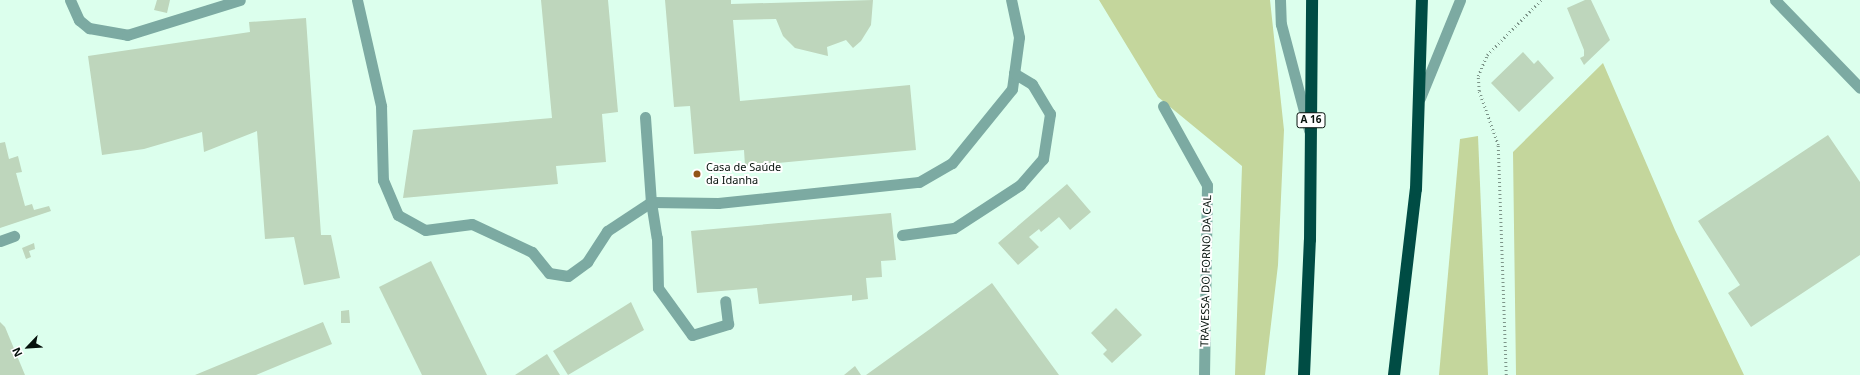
<!DOCTYPE html>
<html>
<head>
<meta charset="utf-8">
<style>
  body { margin:0 }
  #map { position:relative; width:1860px; height:375px; overflow:hidden; background:#dcffed; font-family:"Noto Sans",sans-serif }
  div>[style] { position:absolute }
  [style*='--x'] { left:calc(var(--x)*1px); top:calc(var(--y)*1px); width:calc(var(--w)*1px); rotate:calc(var(--a)*1deg) }
  .green>* { inset:0; background:#c4d69c }
  .building>* { inset:0; background:#bed6bc }
  .path>* { height:2.5px; margin-top:-1.25px; transform-origin:0; background:repeating-linear-gradient(90deg,#7d9589 0 1px,transparent 0 4px) }
  .service>* { height:11px; margin:-5.5px; padding:0 5.5px; transform-origin:5.5px; border-radius:5.5px; background:#7caaa2 }
  .minor>* { height:11px; margin:-5.5px; padding:0 5.5px; transform-origin:5.5px; border-radius:5.5px; background:#7caaa2 }
  .motorway>* { height:12px; margin:-6px; padding:0 6px; transform-origin:6px; border-radius:6px; background:#004c44 }
  .dots>* { width:11px; height:11px; translate:-50% -50%; box-sizing:border-box; border:2px solid #fff; border-radius:50% }
  span { translate:-50% -50%; white-space:nowrap; text-align:center; line-height:1.15; -webkit-text-stroke:4px #fff; paint-order:stroke }
  .shield-label span { padding:1px 3px; background:#fff; border:1px solid; border-radius:3px; -webkit-text-stroke-width:0 }
  .shield-label { font-size:10px; color:#05110b; font-weight:700 }
  .poi-label { font-size:11px; color:#05110b }
  .left { translate:0 -50%; text-align:left }
  .street-label { font-size:11px; color:#05110b }
  .north { position:absolute; left:8px; top:327px; width:40px; height:40px; -webkit-text-stroke:3px #fff; paint-order:stroke; rotate:245deg; font-size:11px; font-weight:700; line-height:16px; text-align:center; color:#05110b }
  .north::after { content:''; display:block; margin:auto; width:14px; height:18px; background:#05110b; clip-path:polygon(50% 0,100% 100%,50% 72%,0 100%) }
</style>
</head>
<body>
<div id="map">
  <div class="green">
    <div style="clip-path:polygon(1099px 0,1270px 0,1284px 130px,1278px 265px,1265px 375px,1235px 375px,1242px 166px,1158px 97px)"></div>
    <div style="clip-path:polygon(1603px 63px,1675px 230px,1744px 375px,1516px 375px,1513px 152px)"></div>
    <div style="clip-path:polygon(1478px 136px,1488px 375px,1439px 375px,1460px 139px)"></div>
  </div>
  <div class="building">
    <div style="clip-path:polygon(157px 0,170px 0,167px 13px,154px 10px)"></div>
    <div style="clip-path:polygon(541px 0,608px 0,618px 112px,602px 114px,606px 162px,556px 166px,558px 184px,403px 198px,413px 130px,552px 118px)"></div>
    <div style="clip-path:polygon(665px 0,731px 0,731px 4px,873px 0,871px 25px,861px 41px,853px 48px,846px 40px,827px 47px,828px 56px,795px 48px,783px 36px,776px 19px,733px 20px,740px 101px,910px 85px,916px 150px,745px 166px,744px 150px,694px 154px,690px 106px,674px 107px)"></div>
    <div style="clip-path:polygon(1585px 0,1591px 0,1610px 40px,1584px 65px,1580px 58px,1584px 56px,1584px 50px,1567px 8px)"></div>
    <div style="clip-path:polygon(306px 18px,321px 235px,331px 235px,340px 278px,304px 285px,294px 237px,265px 239px,257px 131px,204px 152px,202px 132px,144px 149px,102px 155px,88px 56px,250px 32px,249px 22px)"></div>
    <div style="clip-path:polygon(1523px 52px,1534px 64px,1538px 60px,1554px 78px,1519px 112px,1491px 83px)"></div>
    <div style="clip-path:polygon(1828px 135px,1860px 182px,1860px 255px,1751px 327px,1728px 293px,1740px 285px,1698px 221px)"></div>
    <div style="clip-path:polygon(5px 142px,9px 159px,18px 156px,22px 172px,16px 173px,25px 206px,32px 204px,34px 210px,49px 206px,51px 211px,0 228px,0 143px)"></div>
    <div style="clip-path:polygon(1067px 184px,1091px 212px,1070px 230px,1059px 217px,1041px 232px,1039px 229px,1029px 237px,1039px 247px,1018px 265px,998px 243px)"></div>
    <div style="clip-path:polygon(891px 213px,896px 260px,881px 261px,882px 277px,866px 278px,868px 299px,852px 301px,852px 295px,759px 304px,757px 288px,697px 293px,691px 231px)"></div>
    <div style="clip-path:polygon(34px 243px,35px 249px,29px 251px,31px 257px,26px 259px,22px 248px)"></div>
    <div style="clip-path:polygon(431px 261px,487px 375px,422px 375px,379px 287px)"></div>
    <div style="clip-path:polygon(992px 283px,1059px 375px,866px 375px,930px 329px)"></div>
    <div style="clip-path:polygon(631px 302px,644px 330px,568px 375px,553px 351px)"></div>
    <div style="clip-path:polygon(1116px 308px,1142px 335px,1112px 363px,1103px 354px,1107px 350px,1091px 333px)"></div>
    <div style="clip-path:polygon(349px 310px,350px 323px,341px 323px,341px 311px)"></div>
    <div style="clip-path:polygon(0 322px,5px 327px,25px 375px,0 375px)"></div>
    <div style="clip-path:polygon(323px 322px,332px 344px,292px 360px,256px 375px,195px 375px)"></div>
    <div style="clip-path:polygon(547px 354px,560px 375px,515px 375px)"></div>
    <div style="clip-path:polygon(855px 366px,861px 375px,844px 375px)"></div>
  </div>
  <div class="path">
    <div style="--x:1506;--y:375;--w:230;--a:-92"></div>
    <div style="--x:1498;--y:145;--w:57;--a:-109.4"></div>
    <div style="--x:1479;--y:91;--w:15;--a:-94"></div>
    <div style="--x:1478;--y:76;--w:23;--a:-67"></div>
    <div style="--x:1487;--y:55;--w:77;--a:-45.5"></div>
  </div>
  <div class="service">
    <div style="--x:70;--y:0;--w:22;--a:66"></div>
    <div style="--x:79;--y:20;--w:13;--a:39"></div>
    <div style="--x:89;--y:28;--w:39;--a:10"></div>
    <div style="--x:127;--y:35;--w:118;--a:-17.2"></div>
    <div style="--x:357;--y:0;--w:109;--a:77.2"></div>
    <div style="--x:381;--y:106;--w:74;--a:88.5"></div>
    <div style="--x:383;--y:180;--w:38;--a:67"></div>
    <div style="--x:398;--y:215;--w:31;--a:29"></div>
    <div style="--x:425;--y:230;--w:47;--a:-7.3"></div>
    <div style="--x:472;--y:224;--w:66;--a:25"></div>
    <div style="--x:532;--y:252;--w:27;--a:51"></div>
    <div style="--x:549;--y:273;--w:19;--a:9"></div>
    <div style="--x:568;--y:276;--w:24;--a:-36"></div>
    <div style="--x:587;--y:262;--w:37;--a:-57"></div>
    <div style="--x:607;--y:231;--w:53;--a:-33.4"></div>
    <div style="--x:651;--y:202;--w:67;--a:0.9"></div>
    <div style="--x:718;--y:203;--w:202;--a:-6"></div>
    <div style="--x:919;--y:182;--w:38;--a:-30"></div>
    <div style="--x:952;--y:163;--w:95;--a:-51"></div>
    <div style="--x:1012;--y:89;--w:52;--a:-82.3"></div>
    <div style="--x:1019;--y:37;--w:38;--a:-102"></div>
    <div style="--x:1280;--y:0;--w:24;--a:88"></div>
    <div style="--x:1281;--y:24;--w:110;--a:75.2"></div>
    <div style="--x:1420;--y:98;--w:106;--a:-67.8"></div>
    <div style="--x:645;--y:117;--w:85;--a:86"></div>
    <div style="--x:651;--y:202;--w:36;--a:81"></div>
    <div style="--x:657;--y:238;--w:50;--a:88.9"></div>
    <div style="--x:658;--y:288;--w:58;--a:54.1"></div>
    <div style="--x:692;--y:335;--w:38;--a:-17"></div>
    <div style="--x:728;--y:324;--w:23;--a:-97"></div>
    <div style="--x:902;--y:235;--w:52;--a:-7.7"></div>
    <div style="--x:954;--y:228;--w:79;--a:-33.1"></div>
    <div style="--x:1020;--y:185;--w:35;--a:-49"></div>
    <div style="--x:1043;--y:159;--w:46;--a:-81.2"></div>
    <div style="--x:1050;--y:114;--w:35;--a:-121"></div>
    <div style="--x:1032;--y:84;--w:21;--a:-149"></div>
  </div>
  <div class="minor">
    <div style="--x:1775;--y:0;--w:122;--a:46"></div>
    <div style="--x:1163;--y:106;--w:90;--a:60.9"></div>
    <div style="--x:1207;--y:185;--w:190;--a:90.9"></div>
    <div style="--x:0;--y:241;--w:15;--a:-20"></div>
  </div>
  <div class="motorway">
    <div style="--x:1304;--y:375;--w:135;--a:-87.5"></div>
    <div style="--x:1310;--y:240;--w:240;--a:-89.5"></div>
    <div style="--x:1394;--y:375;--w:187;--a:-83.3"></div>
    <div style="--x:1416;--y:189;--w:189;--a:-88.2"></div>
  </div>
  <div class="dots">
    <div style="left:697px;top:174px;background:#925517"></div>
  </div>
  <div class="shield-label">
    <span style="left:1311px;top:120px">A 16</span>
  </div>
  <div class="poi-label">
    <span class="left" style="left:706px;top:174px">Casa de Saúde<br>da Idanha</span>
  </div>
  <div class="street-label">
    <span style="left:1206px;top:271px;rotate:-89deg">TRAVESSA DO FORNO DA CAL</span>
  </div>
  <div class="north">N</div>
</div>
</body>
</html>
